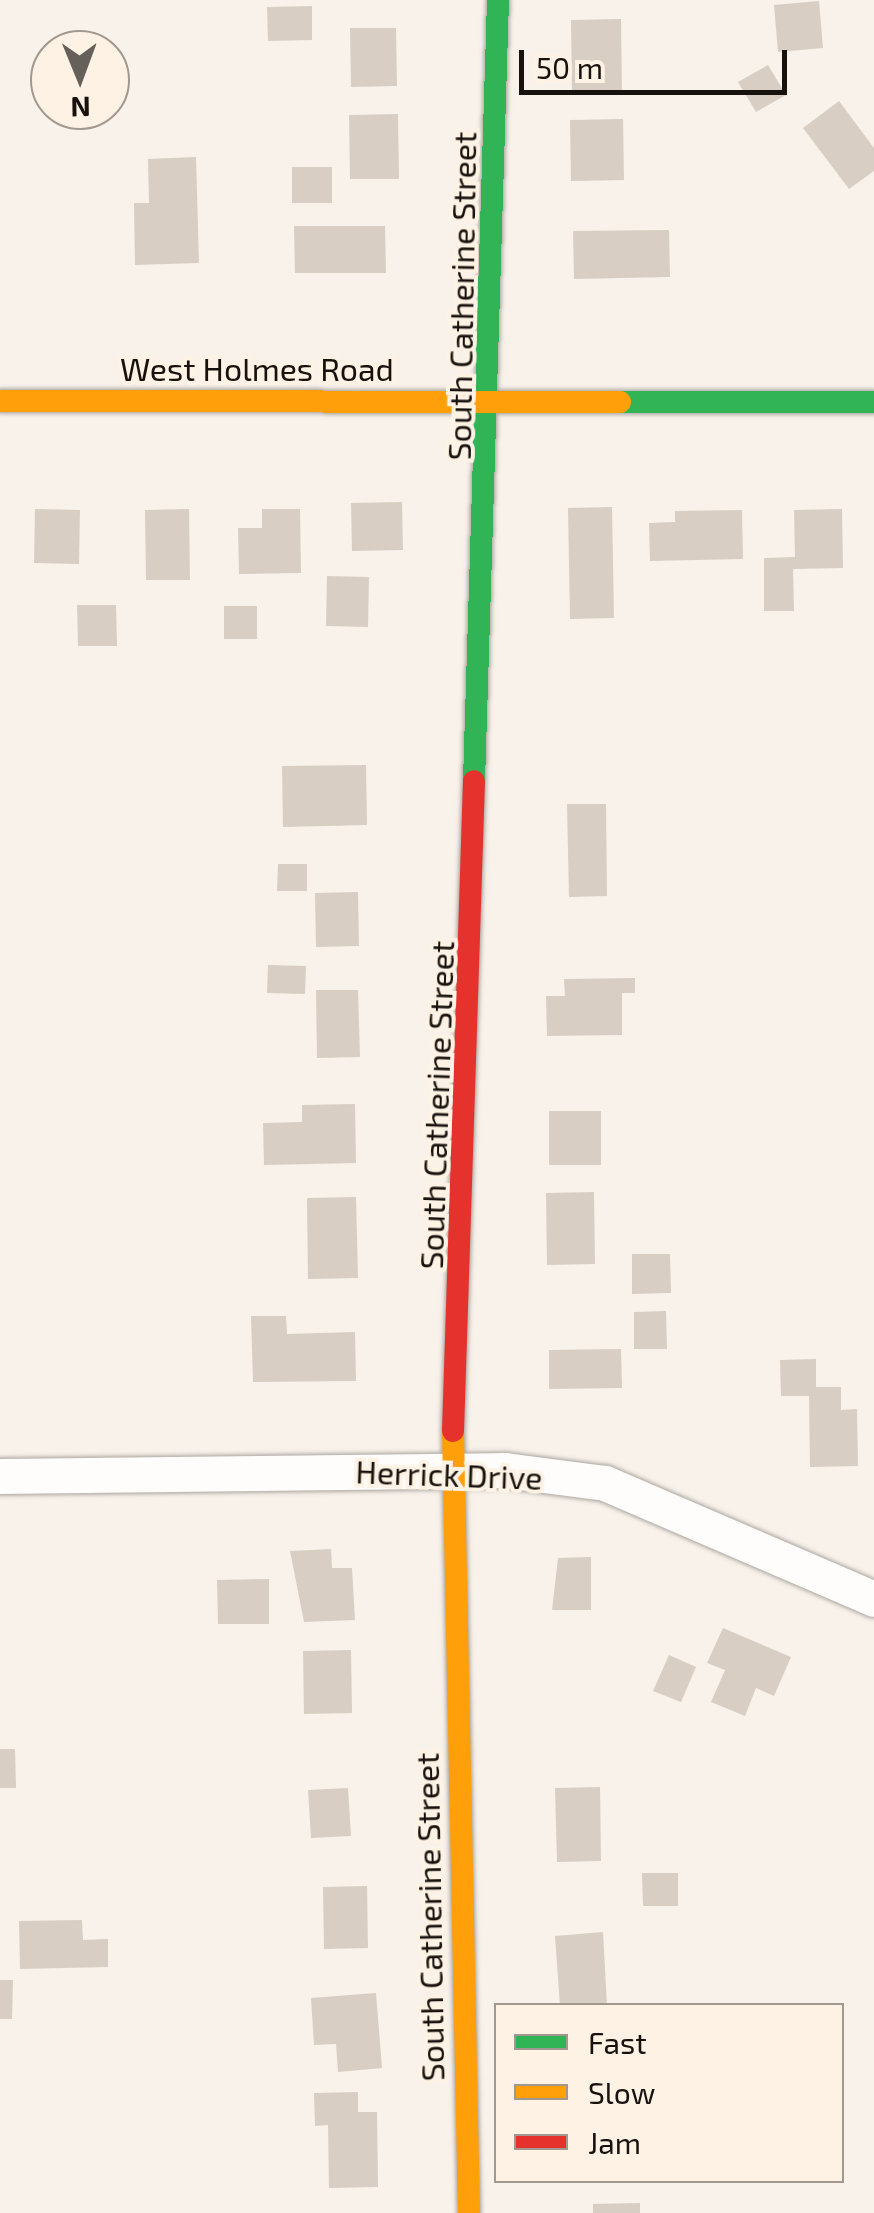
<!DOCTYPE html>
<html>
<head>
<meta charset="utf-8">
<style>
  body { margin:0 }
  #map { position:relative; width:874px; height:2213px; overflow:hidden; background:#f8f2eb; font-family:"Exo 2",sans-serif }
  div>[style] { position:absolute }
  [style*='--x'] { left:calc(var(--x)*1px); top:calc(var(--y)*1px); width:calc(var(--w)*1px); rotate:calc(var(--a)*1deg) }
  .building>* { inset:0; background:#d8cec3 }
  .roads { filter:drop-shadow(0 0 2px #aca6a0) drop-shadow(0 0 2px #aca6a0) }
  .street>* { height:35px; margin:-17.5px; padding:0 17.5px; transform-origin:17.5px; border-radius:17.5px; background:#fefdfc }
  .fast>* { height:22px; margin:-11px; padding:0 11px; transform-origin:11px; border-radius:11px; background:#30b455 }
  .slow>* { height:22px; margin:-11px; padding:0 11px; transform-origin:11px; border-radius:11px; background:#ff9f0a }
  .jam>* { height:22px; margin:-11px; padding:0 11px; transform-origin:11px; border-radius:11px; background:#e5322d }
  span { translate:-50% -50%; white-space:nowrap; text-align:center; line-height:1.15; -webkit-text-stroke:8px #fef2e5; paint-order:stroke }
  .street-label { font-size:32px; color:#17120d }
  .legend { position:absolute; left:494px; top:2003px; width:350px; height:180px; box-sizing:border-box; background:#fef2e5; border:2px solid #a2988f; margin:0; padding:12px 18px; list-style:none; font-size:30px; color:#17120d }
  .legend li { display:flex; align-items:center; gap:20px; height:50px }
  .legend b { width:50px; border:2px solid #a2988f }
  .north { position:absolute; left:30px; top:30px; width:100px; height:100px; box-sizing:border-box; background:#fef2e5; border:2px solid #a2988f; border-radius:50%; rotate:179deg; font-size:28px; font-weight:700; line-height:40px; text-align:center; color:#17120d }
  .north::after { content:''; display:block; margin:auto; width:35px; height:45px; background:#66605b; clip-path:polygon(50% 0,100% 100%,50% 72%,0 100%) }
  .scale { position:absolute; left:519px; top:50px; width:268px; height:45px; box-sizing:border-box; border:5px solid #17120d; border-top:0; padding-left:12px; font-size:30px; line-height:35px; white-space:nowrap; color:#17120d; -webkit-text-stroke:8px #fef2e5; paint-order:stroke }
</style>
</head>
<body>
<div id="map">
  <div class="building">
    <div style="clip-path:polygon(819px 1px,823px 48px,778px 52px,774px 5px)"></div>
    <div style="clip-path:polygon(312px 6px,312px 40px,268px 41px,267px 7px)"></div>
    <div style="clip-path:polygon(621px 19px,622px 93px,572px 93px,571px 20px)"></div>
    <div style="clip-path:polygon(350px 28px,396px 28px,397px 86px,351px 87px)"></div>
    <div style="clip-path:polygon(768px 65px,786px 95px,756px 112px,738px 82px)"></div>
    <div style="clip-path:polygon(839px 101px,874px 148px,874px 171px,849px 189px,803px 128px)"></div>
    <div style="clip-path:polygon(398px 114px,399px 179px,350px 179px,349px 115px)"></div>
    <div style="clip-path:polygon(623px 119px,624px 180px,571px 181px,570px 120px)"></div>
    <div style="clip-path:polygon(196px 157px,199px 263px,135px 265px,134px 203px,149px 203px,148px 159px)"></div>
    <div style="clip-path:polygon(292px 167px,332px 167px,332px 203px,292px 203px)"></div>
    <div style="clip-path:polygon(294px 226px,385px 226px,386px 273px,295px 273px)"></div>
    <div style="clip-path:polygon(669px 230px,670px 277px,574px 279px,573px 231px)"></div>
    <div style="clip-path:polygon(402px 502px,403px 550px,352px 551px,351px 503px)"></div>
    <div style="clip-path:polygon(612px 507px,614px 618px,570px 619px,568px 508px)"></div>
    <div style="clip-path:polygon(35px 509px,80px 510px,79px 564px,34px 563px)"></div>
    <div style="clip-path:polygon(189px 509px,190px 580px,146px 580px,145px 510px)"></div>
    <div style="clip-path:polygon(262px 509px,300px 509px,301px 573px,239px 574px,238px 528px,262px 528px)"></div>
    <div style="clip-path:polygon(842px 509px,843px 568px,793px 569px,794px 611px,764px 611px,764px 558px,795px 557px,794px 510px)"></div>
    <div style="clip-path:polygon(742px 510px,743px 559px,650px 561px,649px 523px,675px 522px,675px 511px)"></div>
    <div style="clip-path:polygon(327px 576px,369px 577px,368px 627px,326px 626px)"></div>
    <div style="clip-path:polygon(77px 605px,116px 605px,117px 646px,78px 646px)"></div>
    <div style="clip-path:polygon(224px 606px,257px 606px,257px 639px,224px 639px)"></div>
    <div style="clip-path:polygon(366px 765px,367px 825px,283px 827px,282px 766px)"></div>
    <div style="clip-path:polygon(567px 804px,606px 804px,607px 896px,569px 897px)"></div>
    <div style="clip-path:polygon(278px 864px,307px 864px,307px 891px,277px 891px)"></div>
    <div style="clip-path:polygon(358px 892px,359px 946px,316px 947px,315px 893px)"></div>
    <div style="clip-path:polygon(268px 965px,306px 966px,305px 994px,267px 993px)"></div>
    <div style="clip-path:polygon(635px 978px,635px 993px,622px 993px,622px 1035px,547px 1036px,546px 996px,565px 996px,564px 979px)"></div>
    <div style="clip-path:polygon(316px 990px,358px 990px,360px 1057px,317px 1058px)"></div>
    <div style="clip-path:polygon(355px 1104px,356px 1163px,264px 1165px,263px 1123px,302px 1122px,302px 1105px)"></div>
    <div style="clip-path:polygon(549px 1111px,601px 1111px,601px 1165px,549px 1165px)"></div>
    <div style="clip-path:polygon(594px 1192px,595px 1264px,547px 1265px,546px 1193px)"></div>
    <div style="clip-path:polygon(356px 1197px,358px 1278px,308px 1279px,307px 1198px)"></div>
    <div style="clip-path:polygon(632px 1254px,670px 1254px,671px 1293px,632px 1294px)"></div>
    <div style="clip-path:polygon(666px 1311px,667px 1349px,634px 1349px,634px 1312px)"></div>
    <div style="clip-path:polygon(251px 1316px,286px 1316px,287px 1334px,355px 1332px,356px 1381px,253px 1382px)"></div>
    <div style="clip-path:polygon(621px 1349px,622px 1388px,549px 1389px,549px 1350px)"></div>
    <div style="clip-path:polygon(816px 1359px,816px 1387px,841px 1387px,841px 1410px,857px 1409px,858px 1466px,810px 1467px,809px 1396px,781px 1396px,780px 1360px)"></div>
    <div style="clip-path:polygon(331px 1549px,332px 1568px,352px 1568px,355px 1620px,304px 1622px,290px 1551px)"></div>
    <div style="clip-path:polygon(591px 1557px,591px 1610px,552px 1610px,558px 1558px)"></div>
    <div style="clip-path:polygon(269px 1579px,269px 1624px,218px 1624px,217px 1580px)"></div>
    <div style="clip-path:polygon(723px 1628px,791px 1657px,774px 1696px,756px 1688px,745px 1716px,711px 1702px,725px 1670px,707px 1663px)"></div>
    <div style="clip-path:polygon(351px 1650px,352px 1713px,304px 1714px,303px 1651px)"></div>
    <div style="clip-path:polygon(669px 1655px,696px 1667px,681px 1702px,653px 1691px)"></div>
    <div style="clip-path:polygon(0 1749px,15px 1749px,16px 1788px,0 1788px)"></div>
    <div style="clip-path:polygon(600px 1787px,601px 1861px,557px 1862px,555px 1788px)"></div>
    <div style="clip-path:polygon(348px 1788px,351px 1836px,311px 1838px,308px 1790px)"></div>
    <div style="clip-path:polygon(642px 1873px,678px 1873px,678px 1906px,643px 1906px)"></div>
    <div style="clip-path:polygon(367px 1886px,368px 1948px,324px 1949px,323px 1887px)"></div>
    <div style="clip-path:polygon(82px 1920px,83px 1940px,108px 1939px,108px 1967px,20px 1969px,19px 1921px)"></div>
    <div style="clip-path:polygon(603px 1932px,607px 2006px,560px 2006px,555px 1936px)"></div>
    <div style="clip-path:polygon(0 1980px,13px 1980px,12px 2019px,0 2019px)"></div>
    <div style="clip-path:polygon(376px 1993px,382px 2068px,338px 2072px,336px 2044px,314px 2045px,311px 1998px)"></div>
    <div style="clip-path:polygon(358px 2092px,358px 2112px,377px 2112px,378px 2187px,329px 2188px,328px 2125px,315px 2126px,314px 2093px)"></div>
    <div style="clip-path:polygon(640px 2203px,640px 2213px,593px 2213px,593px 2204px)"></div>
  </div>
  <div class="roads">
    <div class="street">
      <div style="--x:0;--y:1476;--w:505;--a:-0.68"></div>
      <div style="--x:505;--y:1470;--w:101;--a:7.4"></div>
      <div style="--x:605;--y:1483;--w:293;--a:23.3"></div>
    </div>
    <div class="fast">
      <div style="--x:620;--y:402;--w:254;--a:0"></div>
      <div style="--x:474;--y:781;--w:781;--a:-88.24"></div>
    </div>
    <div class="slow">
      <div style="--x:0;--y:401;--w:620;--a:0.09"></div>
      <div style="--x:453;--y:1431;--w:782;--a:88.83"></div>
    </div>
    <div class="jam">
      <div style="--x:453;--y:1431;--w:650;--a:-88.15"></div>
    </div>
  </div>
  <div class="street-label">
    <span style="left:461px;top:296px;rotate:-89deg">South Catherine Street</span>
    <span style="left:257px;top:368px">West Holmes Road</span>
    <span style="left:436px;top:1105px;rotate:-88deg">South Catherine Street</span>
    <span style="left:449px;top:1474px;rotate:2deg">Herrick Drive</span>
    <span style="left:429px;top:1917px;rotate:-91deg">South Catherine Street</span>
  </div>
  <ul class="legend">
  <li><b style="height:12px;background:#30b455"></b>Fast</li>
  <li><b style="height:12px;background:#ff9f0a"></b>Slow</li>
  <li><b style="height:12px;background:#e5322d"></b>Jam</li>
  </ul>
  <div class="north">N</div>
  <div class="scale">50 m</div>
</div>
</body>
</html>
